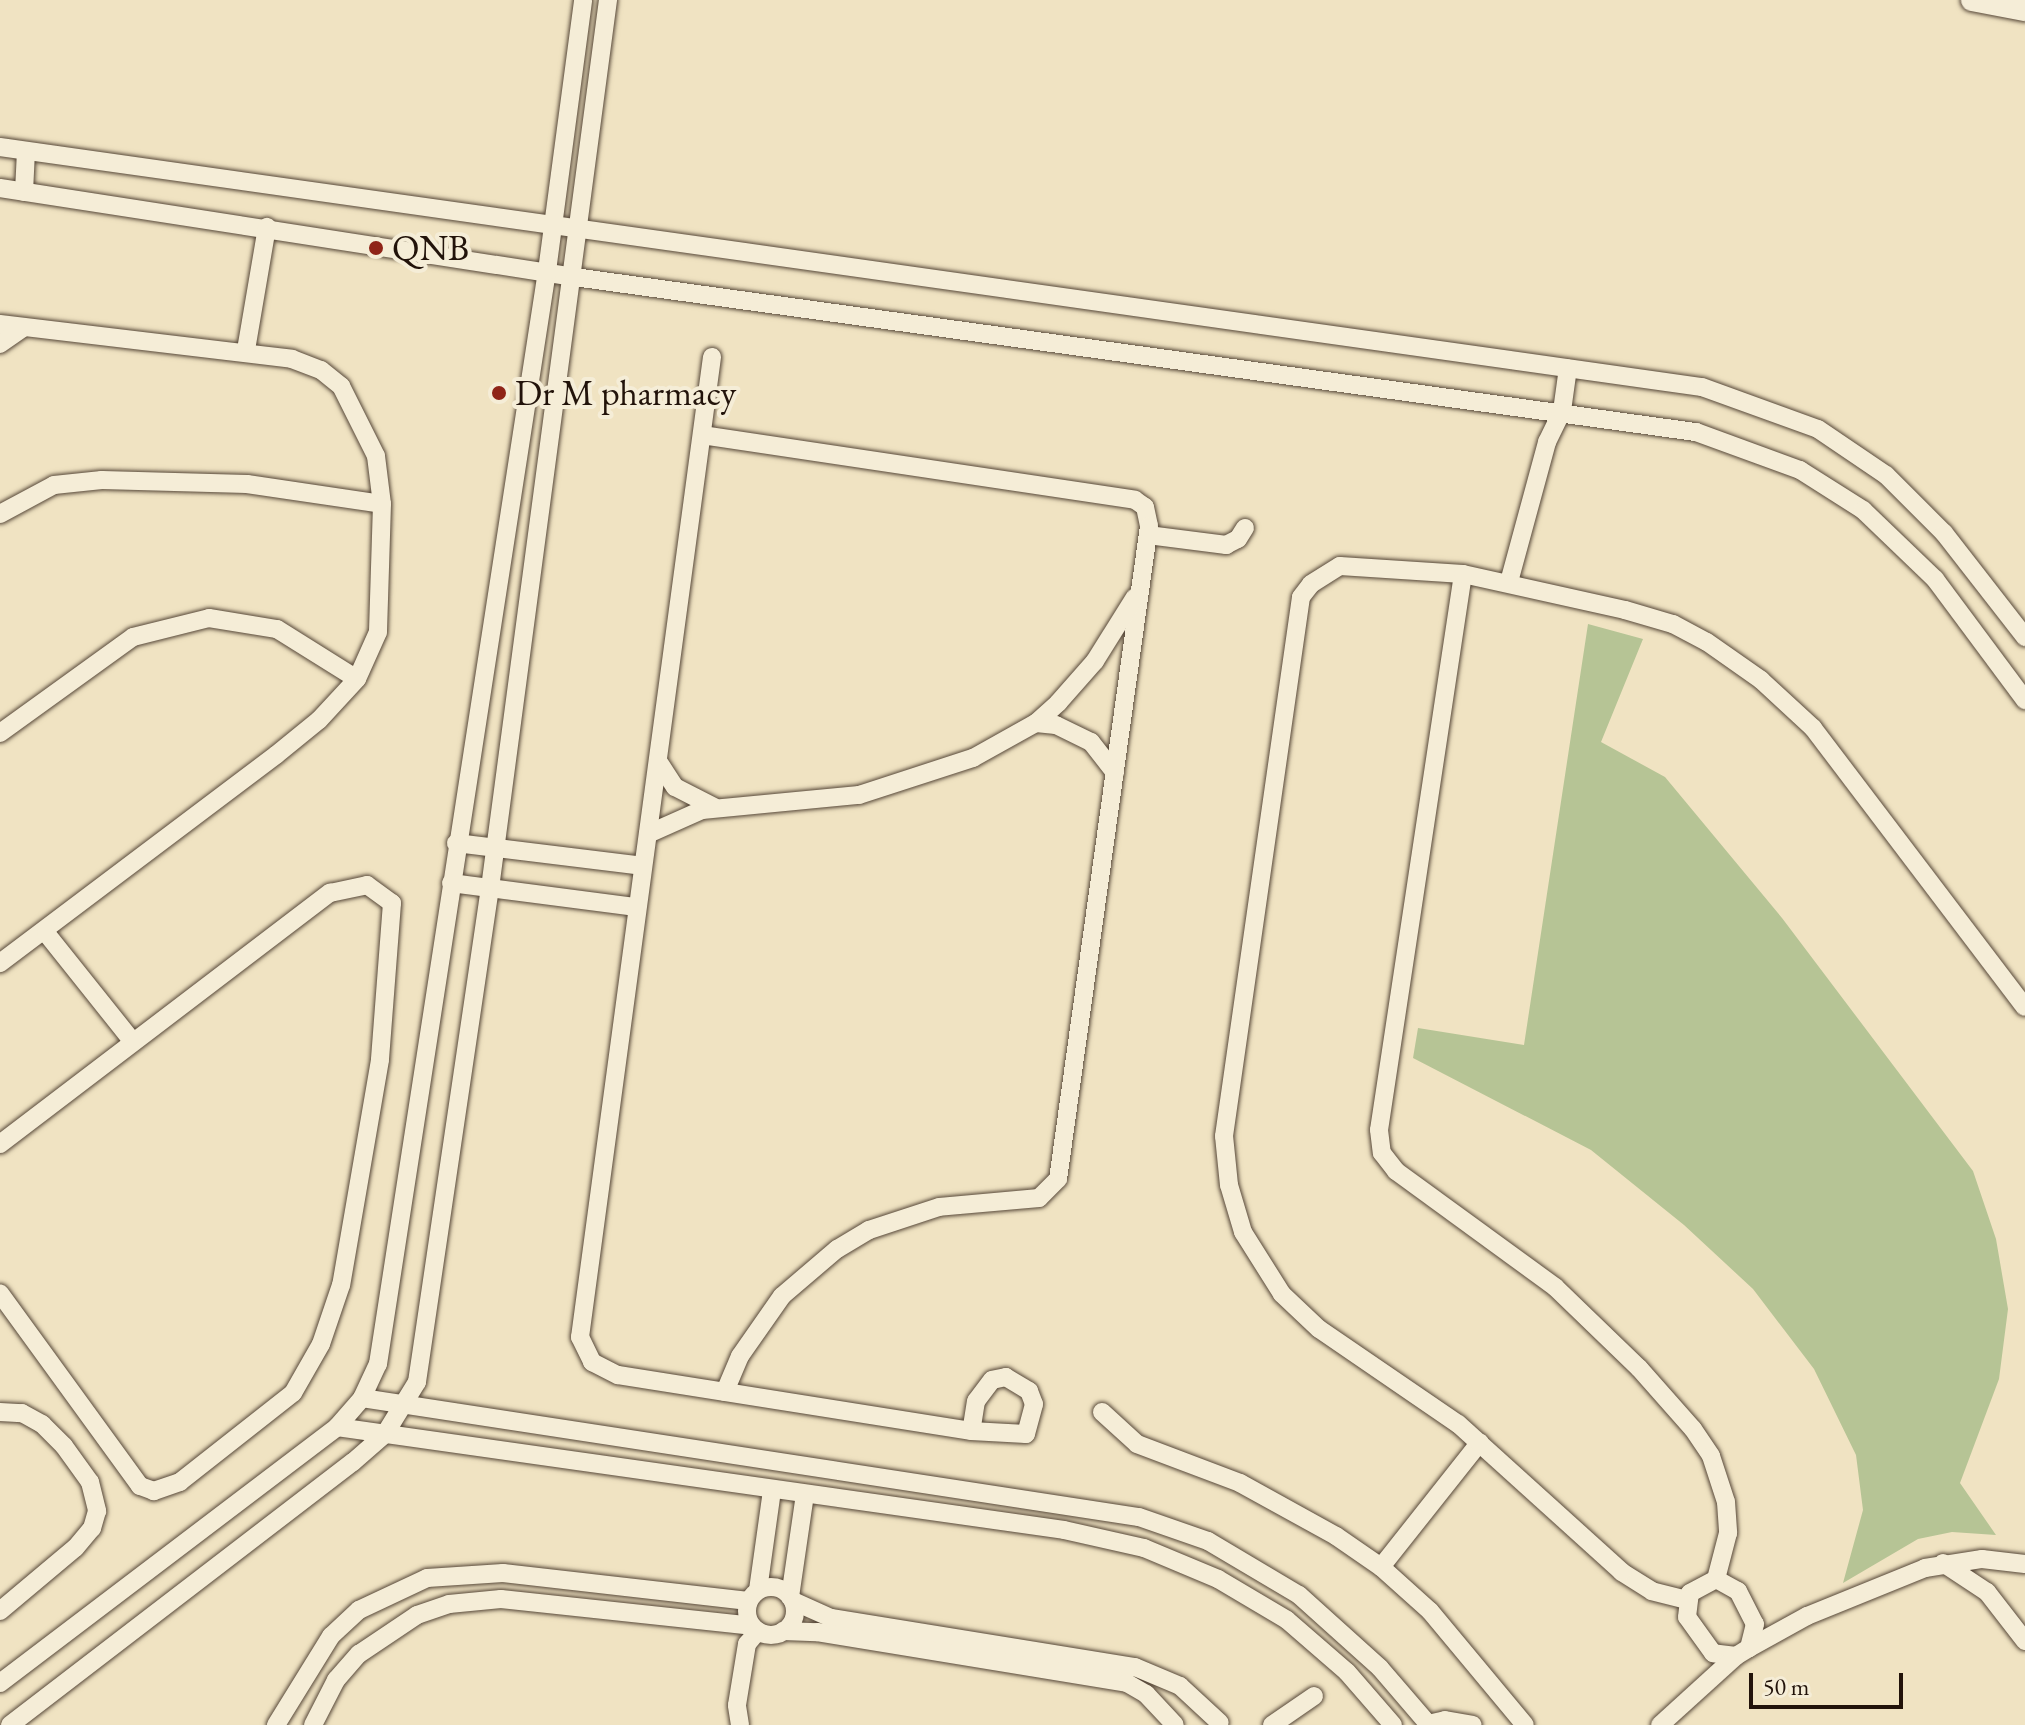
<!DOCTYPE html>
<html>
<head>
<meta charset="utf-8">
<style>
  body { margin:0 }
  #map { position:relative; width:2025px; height:1725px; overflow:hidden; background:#f0e3c2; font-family:"EB Garamond",serif }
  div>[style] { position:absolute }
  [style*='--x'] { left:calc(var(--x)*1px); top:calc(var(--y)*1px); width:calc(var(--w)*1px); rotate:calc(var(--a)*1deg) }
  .green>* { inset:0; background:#b6c495 }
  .roads { filter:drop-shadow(0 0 2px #564738) drop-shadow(0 0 2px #564738) }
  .minor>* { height:18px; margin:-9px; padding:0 9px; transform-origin:9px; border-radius:9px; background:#f5edd7 }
  .minor>.ring { margin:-9px; padding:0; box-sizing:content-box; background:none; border:18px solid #f5edd7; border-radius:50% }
  .tertiary>* { height:22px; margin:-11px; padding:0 11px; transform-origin:11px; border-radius:11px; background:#f5edd7 }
  .dots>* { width:22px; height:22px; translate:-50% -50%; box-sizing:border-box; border:4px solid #f5edd7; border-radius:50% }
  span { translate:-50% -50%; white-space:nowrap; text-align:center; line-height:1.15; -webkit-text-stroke:8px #f5edd7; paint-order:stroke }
  .poi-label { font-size:36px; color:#22130a }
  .left { translate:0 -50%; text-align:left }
  .scale { position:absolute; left:1749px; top:1673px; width:154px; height:36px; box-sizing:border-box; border:4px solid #22130a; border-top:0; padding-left:10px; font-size:24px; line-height:28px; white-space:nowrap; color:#22130a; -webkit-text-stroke:6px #f5edd7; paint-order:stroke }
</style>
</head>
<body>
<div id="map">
  <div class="green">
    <div style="clip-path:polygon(1588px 624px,1643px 639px,1601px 742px,1665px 777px,1782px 918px,1973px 1171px,1996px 1239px,2008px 1309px,1999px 1379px,1960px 1483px,1996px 1535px,1952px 1532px,1918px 1539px,1843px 1583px,1863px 1510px,1856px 1455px,1814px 1369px,1753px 1289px,1684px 1225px,1591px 1150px,1413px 1058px,1418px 1028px,1524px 1045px)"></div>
  </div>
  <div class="roads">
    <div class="minor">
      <div style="--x:0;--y:147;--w:1719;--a:8.03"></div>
      <div style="--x:1702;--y:387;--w:123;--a:19.9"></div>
      <div style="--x:1818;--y:429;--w:82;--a:34.1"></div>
      <div style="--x:1886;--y:475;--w:82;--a:45"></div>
      <div style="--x:1944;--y:533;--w:132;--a:52.1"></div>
      <div style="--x:0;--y:188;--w:581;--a:8.81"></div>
      <div style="--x:574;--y:277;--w:1133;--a:7.87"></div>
      <div style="--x:1696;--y:432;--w:111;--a:20.1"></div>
      <div style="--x:1800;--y:470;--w:75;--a:32.4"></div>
      <div style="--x:1863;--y:510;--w:100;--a:43.8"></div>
      <div style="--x:1935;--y:579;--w:151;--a:53.4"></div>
      <div style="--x:24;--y:192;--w:41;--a:-87.2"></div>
      <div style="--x:0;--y:324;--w:294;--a:6.8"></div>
      <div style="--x:292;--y:359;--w:31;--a:21"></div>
      <div style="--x:321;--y:370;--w:26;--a:39"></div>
      <div style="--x:341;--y:386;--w:78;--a:63.4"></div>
      <div style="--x:376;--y:456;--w:48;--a:82.9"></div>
      <div style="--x:382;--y:504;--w:128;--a:91.8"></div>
      <div style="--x:378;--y:632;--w:51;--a:114.1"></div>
      <div style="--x:0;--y:344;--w:29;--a:-35"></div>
      <div style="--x:246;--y:350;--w:125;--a:-80.3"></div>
      <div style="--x:712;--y:357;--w:989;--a:97.67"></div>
      <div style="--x:580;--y:1337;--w:28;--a:64"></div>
      <div style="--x:592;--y:1362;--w:29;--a:27"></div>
      <div style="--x:618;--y:1375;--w:357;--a:9"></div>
      <div style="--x:971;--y:1431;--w:55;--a:3.1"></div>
      <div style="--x:1026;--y:1434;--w:31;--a:-75"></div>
      <div style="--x:1034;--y:1404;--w:14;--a:-111"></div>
      <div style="--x:1029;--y:1391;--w:27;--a:-149"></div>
      <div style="--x:1006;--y:1377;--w:14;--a:168"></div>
      <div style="--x:992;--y:1380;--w:26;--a:127"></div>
      <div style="--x:976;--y:1401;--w:30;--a:99"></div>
      <div style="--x:702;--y:435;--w:438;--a:8.5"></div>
      <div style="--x:1135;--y:500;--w:12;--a:35"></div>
      <div style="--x:1145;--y:507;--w:19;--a:78"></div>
      <div style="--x:1149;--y:526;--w:659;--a:97.93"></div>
      <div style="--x:1058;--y:1179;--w:27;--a:135"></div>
      <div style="--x:1039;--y:1198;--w:100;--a:174.9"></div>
      <div style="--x:939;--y:1207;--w:74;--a:161.8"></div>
      <div style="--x:869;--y:1230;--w:37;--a:149"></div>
      <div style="--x:837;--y:1249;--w:72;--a:139.5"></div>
      <div style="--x:782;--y:1296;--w:73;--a:125"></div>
      <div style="--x:740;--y:1356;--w:39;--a:113"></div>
      <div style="--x:0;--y:514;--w:61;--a:-28.2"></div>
      <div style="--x:54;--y:485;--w:48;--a:-5.9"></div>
      <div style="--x:102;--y:480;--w:145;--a:1.6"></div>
      <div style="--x:247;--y:484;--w:136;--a:8.4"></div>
      <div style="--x:1148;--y:535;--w:79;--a:7.3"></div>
      <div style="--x:1226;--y:545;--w:13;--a:-27"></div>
      <div style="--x:1238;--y:539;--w:13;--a:-58"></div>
      <div style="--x:1463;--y:574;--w:562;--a:98.59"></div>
      <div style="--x:1379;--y:1130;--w:23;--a:83"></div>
      <div style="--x:1382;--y:1153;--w:23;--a:52"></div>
      <div style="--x:1396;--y:1171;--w:197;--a:36.1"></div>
      <div style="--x:1555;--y:1287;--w:117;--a:44"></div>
      <div style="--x:1639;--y:1368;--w:81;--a:48.5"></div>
      <div style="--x:1693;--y:1429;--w:32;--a:56"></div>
      <div style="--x:1711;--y:1456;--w:48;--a:71.9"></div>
      <div style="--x:1726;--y:1502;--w:31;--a:86"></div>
      <div style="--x:1728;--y:1533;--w:48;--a:104.6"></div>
      <div style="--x:1509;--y:582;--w:145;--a:-74.8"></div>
      <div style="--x:1547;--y:442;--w:34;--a:-64"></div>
      <div style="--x:1562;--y:411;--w:43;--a:-82.1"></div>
      <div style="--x:1036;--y:723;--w:20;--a:6"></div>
      <div style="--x:1056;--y:725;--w:39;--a:26"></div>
      <div style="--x:1091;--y:742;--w:39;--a:52"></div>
      <div style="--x:0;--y:733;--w:164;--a:-35.8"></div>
      <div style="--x:133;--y:637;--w:78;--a:-14"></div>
      <div style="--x:209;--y:618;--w:69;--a:9.2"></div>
      <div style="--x:277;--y:629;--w:94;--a:32"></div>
      <div style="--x:357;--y:679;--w:56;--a:132.8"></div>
      <div style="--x:319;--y:720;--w:55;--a:140.9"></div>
      <div style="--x:276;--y:755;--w:346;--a:143"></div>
      <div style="--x:658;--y:761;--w:31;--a:57"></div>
      <div style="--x:675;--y:787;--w:44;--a:27.1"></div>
      <div style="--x:648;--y:834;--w:59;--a:-24"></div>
      <div style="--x:702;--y:810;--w:158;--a:-5.5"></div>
      <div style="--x:859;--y:795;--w:120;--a:-18"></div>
      <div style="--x:973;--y:758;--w:72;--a:-29.1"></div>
      <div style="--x:1036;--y:723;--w:30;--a:-42"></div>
      <div style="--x:1058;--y:703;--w:56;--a:-48.6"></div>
      <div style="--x:1095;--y:661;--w:75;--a:-58"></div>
      <div style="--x:456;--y:843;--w:187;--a:7"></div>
      <div style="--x:451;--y:883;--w:187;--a:7.4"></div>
      <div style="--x:46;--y:933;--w:139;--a:51.4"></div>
      <div style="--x:0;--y:1144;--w:415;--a:-37.3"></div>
      <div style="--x:330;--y:893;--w:38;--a:-12"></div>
      <div style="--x:367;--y:885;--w:31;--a:36"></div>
      <div style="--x:392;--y:903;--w:157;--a:94.4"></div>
      <div style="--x:380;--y:1060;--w:228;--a:99.8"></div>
      <div style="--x:341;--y:1285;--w:62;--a:108.7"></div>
      <div style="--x:321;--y:1344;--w:56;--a:119.7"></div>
      <div style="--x:293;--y:1393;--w:144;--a:141.8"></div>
      <div style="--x:180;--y:1482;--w:28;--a:161"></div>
      <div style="--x:154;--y:1491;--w:15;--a:-160"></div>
      <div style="--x:140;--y:1486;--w:238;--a:-126"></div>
      <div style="--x:362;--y:1398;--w:786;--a:8.71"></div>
      <div style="--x:1139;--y:1517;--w:73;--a:19.2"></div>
      <div style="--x:1208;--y:1541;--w:106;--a:30.7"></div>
      <div style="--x:1299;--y:1595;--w:109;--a:42"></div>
      <div style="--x:1380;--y:1668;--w:75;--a:49.3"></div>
      <div style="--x:0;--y:1412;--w:22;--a:3"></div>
      <div style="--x:22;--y:1413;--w:23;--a:29"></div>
      <div style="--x:42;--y:1424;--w:31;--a:45"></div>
      <div style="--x:64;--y:1446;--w:44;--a:54.2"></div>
      <div style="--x:90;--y:1482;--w:30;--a:76"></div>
      <div style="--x:97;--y:1511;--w:18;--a:106"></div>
      <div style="--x:92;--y:1528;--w:26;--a:130"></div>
      <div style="--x:75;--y:1548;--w:98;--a:140"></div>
      <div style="--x:1102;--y:1412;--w:47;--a:42.4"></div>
      <div style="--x:1137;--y:1444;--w:110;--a:20.7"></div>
      <div style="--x:1240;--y:1483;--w:110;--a:28.9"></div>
      <div style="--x:1336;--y:1536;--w:55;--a:34.6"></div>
      <div style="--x:1381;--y:1567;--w:66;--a:41.9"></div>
      <div style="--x:1430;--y:1611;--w:148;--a:50.2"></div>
      <div style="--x:337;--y:1427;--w:734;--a:8.06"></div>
      <div style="--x:1064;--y:1530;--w:82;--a:12.7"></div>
      <div style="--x:1144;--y:1548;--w:80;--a:22.7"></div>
      <div style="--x:1218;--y:1579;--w:80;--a:30.7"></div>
      <div style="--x:1287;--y:1620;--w:79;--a:40.9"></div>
      <div style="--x:1347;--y:1672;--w:70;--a:49"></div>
      <div style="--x:1943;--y:1563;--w:53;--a:33.4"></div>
      <div style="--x:1987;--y:1592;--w:62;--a:52.2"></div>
      <div style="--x:1381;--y:1567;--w:159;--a:-51.6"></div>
      <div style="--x:1716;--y:1579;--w:25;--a:29"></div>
      <div style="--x:1738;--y:1591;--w:37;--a:63"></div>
      <div style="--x:1755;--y:1624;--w:25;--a:104"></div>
      <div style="--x:1749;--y:1648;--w:15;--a:148"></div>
      <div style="--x:1736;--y:1656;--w:23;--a:-173"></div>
      <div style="--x:1713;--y:1653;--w:44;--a:-125.8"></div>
      <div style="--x:1687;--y:1617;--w:24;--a:-83"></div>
      <div style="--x:1690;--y:1593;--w:30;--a:-28"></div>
      <div class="ring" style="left:747px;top:1587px;width:30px;height:30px"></div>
      <div style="--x:758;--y:1590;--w:101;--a:-82"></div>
      <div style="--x:790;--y:1597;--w:104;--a:-81.7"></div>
      <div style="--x:1687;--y:1600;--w:36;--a:-166"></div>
      <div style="--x:1652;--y:1591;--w:36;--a:-148"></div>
      <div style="--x:1622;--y:1572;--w:221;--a:-137.9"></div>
      <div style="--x:1458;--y:1424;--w:168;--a:-145.6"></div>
      <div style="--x:1319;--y:1329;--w:51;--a:-136.6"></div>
      <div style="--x:1282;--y:1294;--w:73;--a:-122.2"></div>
      <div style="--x:1243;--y:1232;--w:49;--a:-106.6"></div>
      <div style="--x:1229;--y:1185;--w:49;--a:-95.8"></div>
      <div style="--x:1224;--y:1136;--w:544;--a:-81.87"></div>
      <div style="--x:1301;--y:597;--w:16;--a:-52"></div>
      <div style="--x:1311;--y:584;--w:34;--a:-32"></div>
      <div style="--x:1340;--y:566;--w:123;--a:3.7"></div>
      <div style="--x:1463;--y:574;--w:166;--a:12.5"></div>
      <div style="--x:1625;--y:610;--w:50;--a:16.3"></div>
      <div style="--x:1673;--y:624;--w:38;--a:28"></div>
      <div style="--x:1707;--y:642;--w:66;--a:35.1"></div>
      <div style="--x:1761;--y:680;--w:71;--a:42.7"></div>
      <div style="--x:1813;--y:728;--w:350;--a:52.8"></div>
      <div style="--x:793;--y:1601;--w:42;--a:24.1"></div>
      <div style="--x:831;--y:1618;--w:308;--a:9.2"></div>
      <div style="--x:1135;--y:1667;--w:49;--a:22.9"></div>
      <div style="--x:1180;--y:1686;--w:54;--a:42.8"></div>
      <div style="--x:783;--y:1631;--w:34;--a:2"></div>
      <div style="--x:817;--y:1632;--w:314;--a:9.3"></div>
      <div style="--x:1127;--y:1683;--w:22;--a:30"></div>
      <div style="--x:1146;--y:1694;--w:42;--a:46.9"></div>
      <div style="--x:1749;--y:1648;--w:66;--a:-28.9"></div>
      <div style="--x:1807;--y:1616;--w:127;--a:-22.1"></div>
      <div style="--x:1925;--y:1568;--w:58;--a:-9"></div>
      <div style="--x:1982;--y:1559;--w:43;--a:6.6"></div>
      <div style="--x:0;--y:1683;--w:423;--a:-37.2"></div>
      <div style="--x:337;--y:1427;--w:38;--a:-49"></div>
      <div style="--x:362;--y:1398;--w:38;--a:-65"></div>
      <div style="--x:378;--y:1364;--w:1106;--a:-81.21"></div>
      <div style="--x:547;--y:271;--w:273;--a:-82.4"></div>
      <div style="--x:1428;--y:1724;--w:17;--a:-13"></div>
      <div style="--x:1445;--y:1720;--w:28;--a:10"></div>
      <div style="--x:10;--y:1725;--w:432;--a:-37.5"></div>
      <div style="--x:353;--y:1462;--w:43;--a:-41.2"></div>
      <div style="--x:385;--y:1434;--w:61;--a:-58.4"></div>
      <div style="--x:417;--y:1382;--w:499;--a:-81.6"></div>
      <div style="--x:490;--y:888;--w:896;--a:-82.43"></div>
      <div style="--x:276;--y:1725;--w:105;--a:-58.3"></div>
      <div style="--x:331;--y:1636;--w:38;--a:-43"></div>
      <div style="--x:359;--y:1610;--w:75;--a:-25.2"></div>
      <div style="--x:427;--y:1578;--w:76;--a:-3.8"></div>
      <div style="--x:503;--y:1573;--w:247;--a:6.5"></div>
      <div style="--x:313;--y:1725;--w:51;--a:-62.9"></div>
      <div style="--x:336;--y:1680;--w:35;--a:-49"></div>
      <div style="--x:359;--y:1654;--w:70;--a:-33.9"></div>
      <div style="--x:417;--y:1615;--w:34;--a:-19"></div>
      <div style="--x:449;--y:1604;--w:52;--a:-5.5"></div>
      <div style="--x:501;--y:1599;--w:252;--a:6.1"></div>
      <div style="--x:740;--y:1725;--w:20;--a:-99"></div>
      <div style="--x:737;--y:1705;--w:62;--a:-80.7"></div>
      <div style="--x:747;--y:1644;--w:17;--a:-50"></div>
      <div style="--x:1272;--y:1725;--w:51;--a:-34.6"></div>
      <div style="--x:1660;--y:1725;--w:103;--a:-42.2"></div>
    </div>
    <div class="tertiary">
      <div style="--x:1972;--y:0;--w:54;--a:10.7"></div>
    </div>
  </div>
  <div class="dots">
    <div style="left:376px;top:248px;background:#8f2418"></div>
    <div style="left:499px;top:393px;background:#8f2418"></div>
  </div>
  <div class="poi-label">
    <span class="left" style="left:392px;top:248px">QNB</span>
    <span class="left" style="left:515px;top:393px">Dr M pharmacy</span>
  </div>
  <div class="scale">50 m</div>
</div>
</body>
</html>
